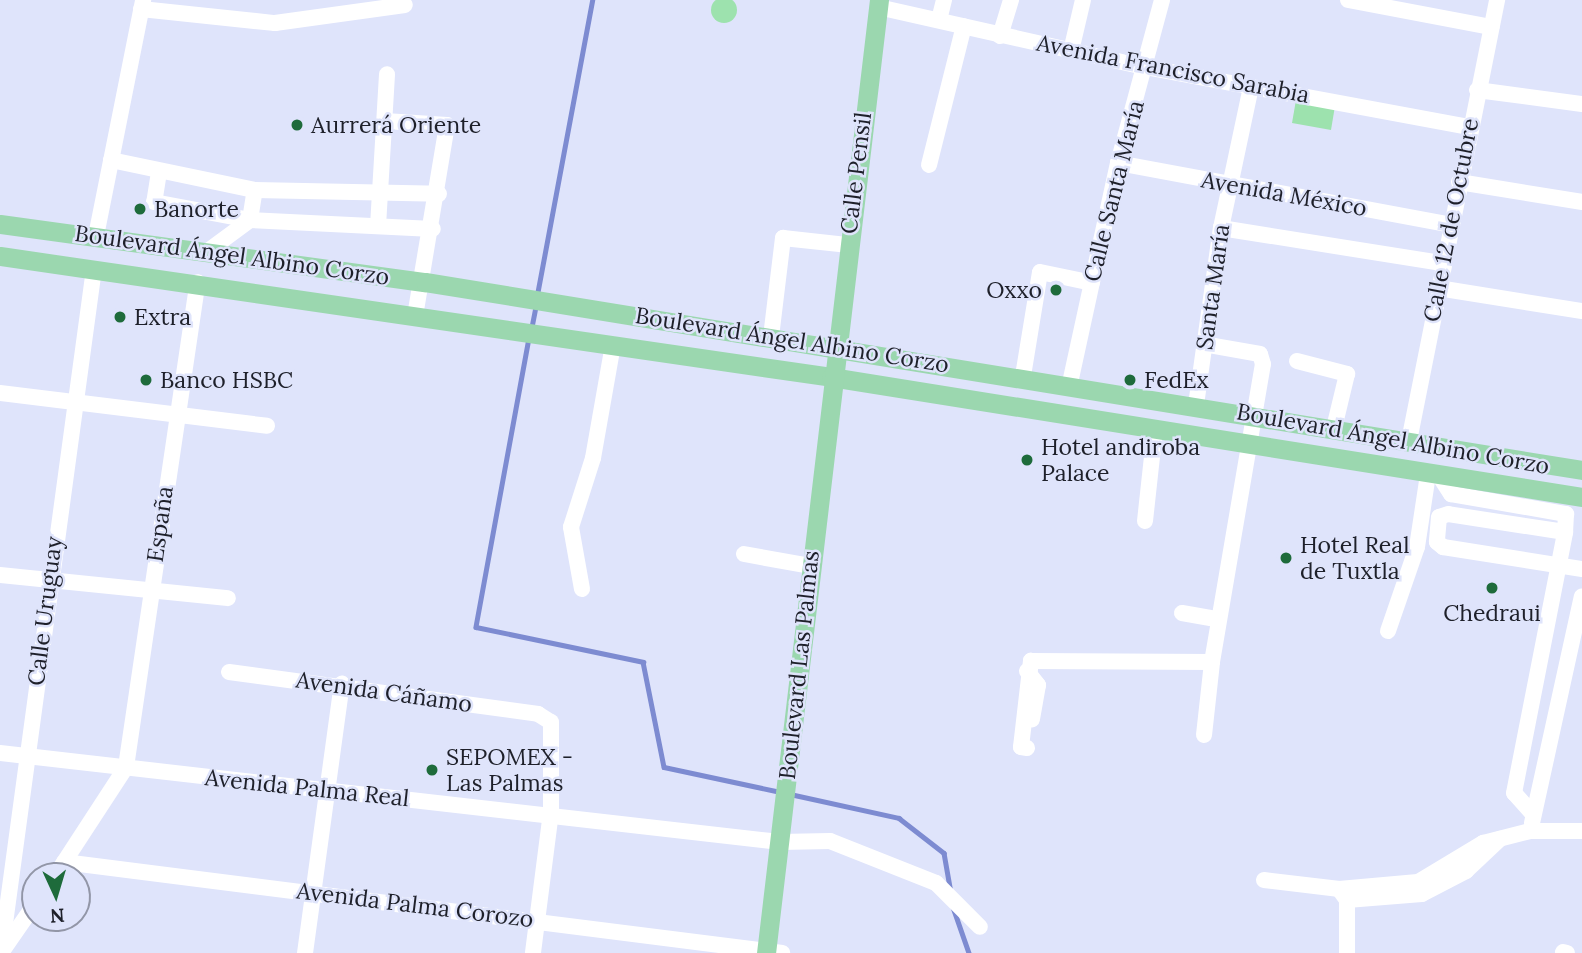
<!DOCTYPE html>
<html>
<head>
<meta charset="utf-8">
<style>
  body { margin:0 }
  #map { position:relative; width:1582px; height:953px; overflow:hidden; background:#dfe4fb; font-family:Lora,serif }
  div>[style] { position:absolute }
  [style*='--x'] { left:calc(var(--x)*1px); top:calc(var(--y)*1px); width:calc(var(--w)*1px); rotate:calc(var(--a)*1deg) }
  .green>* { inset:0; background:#9de2ae }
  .round { border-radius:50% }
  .stream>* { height:4.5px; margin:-2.25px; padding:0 2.25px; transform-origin:2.25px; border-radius:2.25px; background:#7d8bd1 }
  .minor>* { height:16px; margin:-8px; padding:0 8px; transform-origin:8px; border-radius:8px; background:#fff }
  .major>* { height:19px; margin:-9.5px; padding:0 9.5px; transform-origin:9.5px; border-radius:9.5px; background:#9bd7af }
  .dots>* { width:19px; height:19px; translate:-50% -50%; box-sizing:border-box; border:4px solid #dfe4fb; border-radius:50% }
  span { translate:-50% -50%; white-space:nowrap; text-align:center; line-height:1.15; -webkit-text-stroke:5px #dfe4fb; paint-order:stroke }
  .street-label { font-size:23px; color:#1e202a }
  .poi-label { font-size:23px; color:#1e202a }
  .left { translate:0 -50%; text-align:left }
  .right { translate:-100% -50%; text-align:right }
  .north { position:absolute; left:21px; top:862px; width:70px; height:70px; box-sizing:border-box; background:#dfe4fb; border:2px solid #9296a7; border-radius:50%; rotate:176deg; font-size:19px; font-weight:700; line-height:28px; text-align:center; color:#1e202a }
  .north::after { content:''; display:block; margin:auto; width:24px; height:32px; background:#1e6b3b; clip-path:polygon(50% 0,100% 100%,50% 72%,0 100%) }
</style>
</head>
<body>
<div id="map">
  <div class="green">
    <div class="round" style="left:711px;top:-3px;width:26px;height:26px"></div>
    <div style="clip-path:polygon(1296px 100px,1335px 106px,1331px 130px,1292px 123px)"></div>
  </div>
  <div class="stream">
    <div style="--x:537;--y:295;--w:300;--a:-79.4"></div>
    <div style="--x:531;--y:330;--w:26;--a:-79"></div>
    <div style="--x:529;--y:338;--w:294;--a:100.4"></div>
    <div style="--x:476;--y:627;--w:171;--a:11.8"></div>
    <div style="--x:643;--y:662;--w:107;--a:78.7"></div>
    <div style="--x:664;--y:767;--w:120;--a:12.1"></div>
    <div style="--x:790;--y:794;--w:112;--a:12.4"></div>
    <div style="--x:899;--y:818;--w:57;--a:37.9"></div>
    <div style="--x:944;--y:853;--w:36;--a:80"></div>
    <div style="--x:953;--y:907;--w:49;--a:70.8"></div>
  </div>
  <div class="minor">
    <div style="--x:1348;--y:0;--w:146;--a:10.7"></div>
    <div style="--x:878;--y:7;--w:274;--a:12.7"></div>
    <div style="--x:1145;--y:67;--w:330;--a:10.5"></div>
    <div style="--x:141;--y:9;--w:135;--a:6"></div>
    <div style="--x:275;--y:23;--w:131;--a:-7.9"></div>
    <div style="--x:939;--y:20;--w:21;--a:-76"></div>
    <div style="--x:1000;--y:36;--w:38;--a:-73"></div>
    <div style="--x:1071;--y:51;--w:52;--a:-76.8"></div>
    <div style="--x:1477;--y:90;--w:106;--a:7.6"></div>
    <div style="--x:385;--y:121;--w:62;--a:3.7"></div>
    <div style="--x:447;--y:125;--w:194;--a:99.5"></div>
    <div style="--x:111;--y:160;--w:147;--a:11.8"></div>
    <div style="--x:255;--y:190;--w:184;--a:1.2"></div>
    <div style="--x:1118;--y:163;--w:339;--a:10.5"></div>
    <div style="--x:929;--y:165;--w:143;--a:-75.9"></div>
    <div style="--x:159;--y:172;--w:30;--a:99"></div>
    <div style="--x:154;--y:202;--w:98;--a:10.6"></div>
    <div style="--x:250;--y:220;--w:183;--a:2.8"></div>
    <div style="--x:1459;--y:182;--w:125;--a:9.2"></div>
    <div style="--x:378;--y:226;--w:152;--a:-86.6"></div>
    <div style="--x:1221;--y:228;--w:224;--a:9"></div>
    <div style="--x:96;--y:236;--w:241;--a:-78.7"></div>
    <div style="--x:208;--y:251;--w:52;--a:-36.4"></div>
    <div style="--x:250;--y:220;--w:30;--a:-81"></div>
    <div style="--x:1438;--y:288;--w:146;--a:9.1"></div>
    <div style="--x:771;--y:337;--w:100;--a:-83.1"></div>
    <div style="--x:783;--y:238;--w:64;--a:6.2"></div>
    <div style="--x:1297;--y:361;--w:52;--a:14.6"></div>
    <div style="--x:1347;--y:374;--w:56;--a:103.5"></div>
    <div style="--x:1023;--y:376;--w:105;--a:-80.7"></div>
    <div style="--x:1040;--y:272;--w:53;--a:11.9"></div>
    <div style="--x:1070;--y:383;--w:225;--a:-77.7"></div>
    <div style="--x:1118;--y:163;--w:169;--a:-74.9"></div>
    <div style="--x:0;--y:393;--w:269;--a:7"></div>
    <div style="--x:1196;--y:405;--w:179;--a:-82"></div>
    <div style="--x:1221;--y:228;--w:144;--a:-78"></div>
    <div style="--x:1409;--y:441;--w:450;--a:-78.7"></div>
    <div style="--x:1438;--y:474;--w:24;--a:57"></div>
    <div style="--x:1451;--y:494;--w:117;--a:9.9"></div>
    <div style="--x:1566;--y:514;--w:18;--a:93"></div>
    <div style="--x:1565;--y:532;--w:118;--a:-171.3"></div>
    <div style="--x:1448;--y:514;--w:9;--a:162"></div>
    <div style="--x:1439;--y:517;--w:25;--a:95"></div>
    <div style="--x:1437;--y:542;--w:8;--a:40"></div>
    <div style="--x:1443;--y:547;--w:141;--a:9"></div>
    <div style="--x:1145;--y:521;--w:93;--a:-83.8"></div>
    <div style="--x:744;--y:554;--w:67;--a:10.3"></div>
    <div style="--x:0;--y:575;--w:229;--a:5.8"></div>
    <div style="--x:582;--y:589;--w:63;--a:-100.1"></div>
    <div style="--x:571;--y:527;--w:72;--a:-72.3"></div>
    <div style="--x:593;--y:458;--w:115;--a:-80"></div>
    <div style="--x:1182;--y:613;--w:36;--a:10"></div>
    <div style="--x:1388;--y:631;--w:89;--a:-71"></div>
    <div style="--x:1417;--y:547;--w:74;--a:-81.4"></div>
    <div style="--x:1027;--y:671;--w:18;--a:52"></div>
    <div style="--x:1038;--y:685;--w:35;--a:100"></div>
    <div style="--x:229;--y:672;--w:312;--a:7.7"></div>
    <div style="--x:538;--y:714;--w:15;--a:32"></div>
    <div style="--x:551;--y:722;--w:90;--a:90"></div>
    <div style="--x:551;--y:812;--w:142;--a:97.3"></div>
    <div style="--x:1204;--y:735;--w:73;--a:-83.7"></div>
    <div style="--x:1027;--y:748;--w:6;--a:-171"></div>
    <div style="--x:1021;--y:747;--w:87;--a:-83.4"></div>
    <div style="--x:1031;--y:661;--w:181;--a:0.3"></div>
    <div style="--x:1212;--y:662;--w:302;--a:-80.3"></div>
    <div style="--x:1263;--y:364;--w:10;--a:-107"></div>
    <div style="--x:1260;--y:354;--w:57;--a:-169.9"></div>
    <div style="--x:0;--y:753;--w:785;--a:6.51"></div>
    <div style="--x:780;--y:842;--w:50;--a:-1.1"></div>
    <div style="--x:830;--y:841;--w:114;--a:21.6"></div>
    <div style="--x:936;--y:883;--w:62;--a:45"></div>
    <div style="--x:1533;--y:814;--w:28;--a:-132"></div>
    <div style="--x:1514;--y:793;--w:266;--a:-78.9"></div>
    <div style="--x:1532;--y:823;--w:232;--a:-77.6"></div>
    <div style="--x:64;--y:862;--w:724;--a:7.22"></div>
    <div style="--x:55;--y:876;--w:130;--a:-56.9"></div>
    <div style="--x:126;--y:767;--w:490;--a:-81.6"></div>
    <div style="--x:1264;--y:880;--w:76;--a:6.8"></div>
    <div style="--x:1339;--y:889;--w:79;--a:-5.1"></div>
    <div style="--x:1418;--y:882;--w:76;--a:-31"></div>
    <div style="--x:1483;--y:843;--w:49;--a:-14.3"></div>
    <div style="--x:1530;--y:831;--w:52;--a:0"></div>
    <div style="--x:1339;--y:889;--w:14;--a:54"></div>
    <div style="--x:1347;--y:900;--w:75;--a:-4.6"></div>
    <div style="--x:1422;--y:894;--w:50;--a:-27.6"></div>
    <div style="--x:1466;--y:871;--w:47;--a:-43.3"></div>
    <div style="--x:3;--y:950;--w:56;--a:-55.2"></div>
    <div style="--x:1563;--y:952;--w:4;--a:14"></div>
    <div style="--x:1;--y:953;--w:690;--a:-82.26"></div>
    <div style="--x:305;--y:953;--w:272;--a:-82.2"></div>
    <div style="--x:1347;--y:953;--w:62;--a:-90"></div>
  </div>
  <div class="major">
    <div style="--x:0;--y:224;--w:429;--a:7.8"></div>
    <div style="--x:425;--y:282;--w:1172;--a:9.23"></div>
    <div style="--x:0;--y:256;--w:840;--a:8.28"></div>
    <div style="--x:831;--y:377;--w:761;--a:9.08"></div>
    <div style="--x:766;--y:953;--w:960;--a:-83.24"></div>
  </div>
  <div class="dots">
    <div style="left:297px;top:125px;background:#1e6b3b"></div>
    <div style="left:140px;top:209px;background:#1e6b3b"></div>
    <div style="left:1056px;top:290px;background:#1e6b3b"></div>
    <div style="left:120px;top:317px;background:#1e6b3b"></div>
    <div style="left:146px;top:380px;background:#1e6b3b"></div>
    <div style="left:1130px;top:380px;background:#1e6b3b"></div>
    <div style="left:1027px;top:460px;background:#1e6b3b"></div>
    <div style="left:1286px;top:558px;background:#1e6b3b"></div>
    <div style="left:1492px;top:588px;background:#1e6b3b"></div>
    <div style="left:432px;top:770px;background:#1e6b3b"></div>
  </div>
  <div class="street-label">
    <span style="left:1173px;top:69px;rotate:11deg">Avenida Francisco Sarabia</span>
    <span style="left:856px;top:173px;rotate:-83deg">Calle Pensil</span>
    <span style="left:1114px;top:191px;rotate:-76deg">Calle Santa María</span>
    <span style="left:1284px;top:194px;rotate:10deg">Avenida México</span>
    <span style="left:1451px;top:220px;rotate:-79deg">Calle 12 de Octubre</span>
    <span style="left:232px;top:255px;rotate:8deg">Boulevard Ángel Albino Corzo</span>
    <span style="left:1213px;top:287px;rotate:-82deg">Santa María</span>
    <span style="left:792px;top:340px;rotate:9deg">Boulevard Ángel Albino Corzo</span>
    <span style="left:1393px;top:439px;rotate:10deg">Boulevard Ángel Albino Corzo</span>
    <span style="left:160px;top:524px;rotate:-82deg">España</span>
    <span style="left:45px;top:611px;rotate:-83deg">Calle Uruguay</span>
    <span style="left:799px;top:665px;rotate:-84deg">Boulevard Las Palmas</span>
    <span style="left:384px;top:692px;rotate:8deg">Avenida Cáñamo</span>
    <span style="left:307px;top:788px;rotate:6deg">Avenida Palma Real</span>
    <span style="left:415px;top:905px;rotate:7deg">Avenida Palma Corozo</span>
  </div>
  <div class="poi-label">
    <span class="left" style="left:311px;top:125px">Aurrerá Oriente</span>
    <span class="left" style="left:154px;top:209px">Banorte</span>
    <span class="right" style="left:1042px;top:290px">Oxxo</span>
    <span class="left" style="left:134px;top:317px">Extra</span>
    <span class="left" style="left:160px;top:380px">Banco HSBC</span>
    <span class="left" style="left:1144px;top:380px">FedEx</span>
    <span class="left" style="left:1041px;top:460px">Hotel andiroba<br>Palace</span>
    <span class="left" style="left:1300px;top:558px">Hotel Real<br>de Tuxtla</span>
    <span style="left:1492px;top:613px">Chedraui</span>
    <span class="left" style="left:446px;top:770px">SEPOMEX -<br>Las Palmas</span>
  </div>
  <div class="north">N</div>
</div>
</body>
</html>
